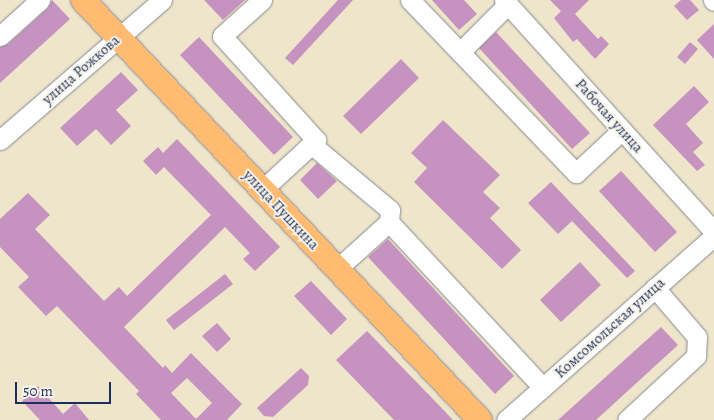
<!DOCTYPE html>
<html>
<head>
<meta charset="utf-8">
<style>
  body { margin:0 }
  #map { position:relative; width:714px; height:420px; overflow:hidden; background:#efe5ca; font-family:Alegreya,serif }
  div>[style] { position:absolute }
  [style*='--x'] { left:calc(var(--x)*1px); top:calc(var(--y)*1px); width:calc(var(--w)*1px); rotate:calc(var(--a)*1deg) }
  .building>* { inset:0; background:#c692bf }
  .roads { filter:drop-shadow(0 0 1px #858a94) drop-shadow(0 0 1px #858a94) }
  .minor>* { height:19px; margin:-9.5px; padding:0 9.5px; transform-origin:9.5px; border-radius:9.5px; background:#fff }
  .major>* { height:24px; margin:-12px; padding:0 12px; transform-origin:12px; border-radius:12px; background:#ffbb71 }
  span { translate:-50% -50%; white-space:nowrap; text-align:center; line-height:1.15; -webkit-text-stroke:4px #f7f3e8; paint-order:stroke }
  .street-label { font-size:15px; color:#1b2f5e }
  .scale { position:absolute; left:15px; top:382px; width:96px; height:22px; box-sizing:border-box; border:2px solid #1b2f5e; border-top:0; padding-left:6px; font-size:15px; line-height:18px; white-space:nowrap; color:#1b2f5e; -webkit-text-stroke:4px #f7f3e8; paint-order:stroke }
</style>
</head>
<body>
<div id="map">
  <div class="building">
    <div style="clip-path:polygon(52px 0,70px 19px,0 83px,0 47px,8px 44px,48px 8px)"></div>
    <div style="clip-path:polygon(204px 0,245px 0,223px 20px)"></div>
    <div style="clip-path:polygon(338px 0,353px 0,293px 65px,285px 58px)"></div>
    <div style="clip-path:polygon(432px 0,464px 0,477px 14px,459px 30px)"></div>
    <div style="clip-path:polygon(550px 0,589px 0,575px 14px,598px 39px,601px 36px,609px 44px,595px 59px,577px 39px,573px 42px,554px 18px,561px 11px)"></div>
    <div style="clip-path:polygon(681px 0,690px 0,699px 10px,687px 20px,674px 6px)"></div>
    <div style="clip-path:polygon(714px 24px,714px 59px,697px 40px)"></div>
    <div style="clip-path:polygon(496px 32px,590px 133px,572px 149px,479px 48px)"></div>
    <div style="clip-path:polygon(199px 37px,293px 137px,274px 155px,180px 55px)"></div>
    <div style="clip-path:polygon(690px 42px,698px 49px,685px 64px,677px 57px)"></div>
    <div style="clip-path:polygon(401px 59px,419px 78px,361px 134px,343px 116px)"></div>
    <div style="clip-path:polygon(121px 72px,138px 90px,116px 110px,131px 126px,111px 145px,96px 129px,77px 146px,60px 128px)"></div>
    <div style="clip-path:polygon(694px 86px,709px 102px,686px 124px,703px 143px,693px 152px,705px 165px,697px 171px,653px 125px)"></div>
    <div style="clip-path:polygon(443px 120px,500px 175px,483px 192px,500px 208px,490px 218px,521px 250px,502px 269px,414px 182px,427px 168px,411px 153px)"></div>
    <div style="clip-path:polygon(evenodd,177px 139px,280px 247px,255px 271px,243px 259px,250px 253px,225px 227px,124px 327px,163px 368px,165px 365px,172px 373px,191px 353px,242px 404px,227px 420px,161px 420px,136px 394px,139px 391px,57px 306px,46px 316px,18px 287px,29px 277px,0 247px,0 219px,28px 193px,50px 215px,35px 229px,104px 301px,119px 287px,127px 296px,211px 215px,164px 167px,156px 175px,143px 161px,158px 147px,163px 153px,177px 139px,187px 378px,212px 403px,196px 419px,171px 393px,187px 378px)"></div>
    <div style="clip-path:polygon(317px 163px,337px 181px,318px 199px,300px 180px)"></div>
    <div style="clip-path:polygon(621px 171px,677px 232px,655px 252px,599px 191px)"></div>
    <div style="clip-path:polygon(551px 182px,635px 271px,627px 278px,572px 221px,558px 234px,528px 203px)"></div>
    <div style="clip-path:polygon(388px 239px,514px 376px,495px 394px,368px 257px)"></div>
    <div style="clip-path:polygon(580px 262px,601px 285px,561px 322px,540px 300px)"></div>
    <div style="clip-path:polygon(225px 274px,233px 284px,174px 330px,166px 320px)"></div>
    <div style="clip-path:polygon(311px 281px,347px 319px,331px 335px,294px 296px)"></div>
    <div style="clip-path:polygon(217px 323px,231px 339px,217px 352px,202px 336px)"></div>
    <div style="clip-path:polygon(661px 327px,678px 345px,596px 420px,558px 420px)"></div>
    <div style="clip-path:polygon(367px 331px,432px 398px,453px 420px,394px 420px,336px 360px)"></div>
    <div style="clip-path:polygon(301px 368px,309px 376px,308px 385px,273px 417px,264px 416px,257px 408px)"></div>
    <div style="clip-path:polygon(38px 386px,63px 414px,75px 403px,89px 420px,40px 420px,22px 401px)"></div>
  </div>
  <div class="roads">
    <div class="minor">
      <div style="--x:410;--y:0;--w:240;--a:46.2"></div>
      <div style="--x:576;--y:173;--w:63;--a:-43.1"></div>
      <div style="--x:504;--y:0;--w:313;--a:47.8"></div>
      <div style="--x:713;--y:0;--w:1;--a:45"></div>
      <div style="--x:0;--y:36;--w:54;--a:-42"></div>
      <div style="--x:460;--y:52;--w:68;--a:-45"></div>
      <div style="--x:0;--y:140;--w:214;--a:-40.8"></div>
      <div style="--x:311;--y:144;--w:103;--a:39.9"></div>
      <div style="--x:390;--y:210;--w:12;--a:95"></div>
      <div style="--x:262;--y:190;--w:74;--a:-42.8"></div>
      <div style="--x:316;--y:140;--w:140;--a:-132.1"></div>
      <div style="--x:222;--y:36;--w:54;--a:-42"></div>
      <div style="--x:337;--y:269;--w:70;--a:-42.1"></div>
      <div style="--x:389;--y:222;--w:226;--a:47.1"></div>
      <div style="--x:506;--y:420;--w:278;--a:-41.5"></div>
      <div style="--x:627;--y:420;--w:94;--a:-42.8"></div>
      <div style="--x:696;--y:356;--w:19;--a:-87"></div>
      <div style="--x:697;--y:337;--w:65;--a:-130.6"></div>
    </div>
    <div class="major">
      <div style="--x:83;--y:0;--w:578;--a:46.61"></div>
    </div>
  </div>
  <div class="street-label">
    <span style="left:81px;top:70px;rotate:-41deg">улица Рожкова</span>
    <span style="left:609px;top:116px;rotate:48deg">Рабочая улица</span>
    <span style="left:281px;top:210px;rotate:47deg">улица Пушкина</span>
    <span style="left:610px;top:328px;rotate:-42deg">Комсомольская улица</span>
  </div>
  <div class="scale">50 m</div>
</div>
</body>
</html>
